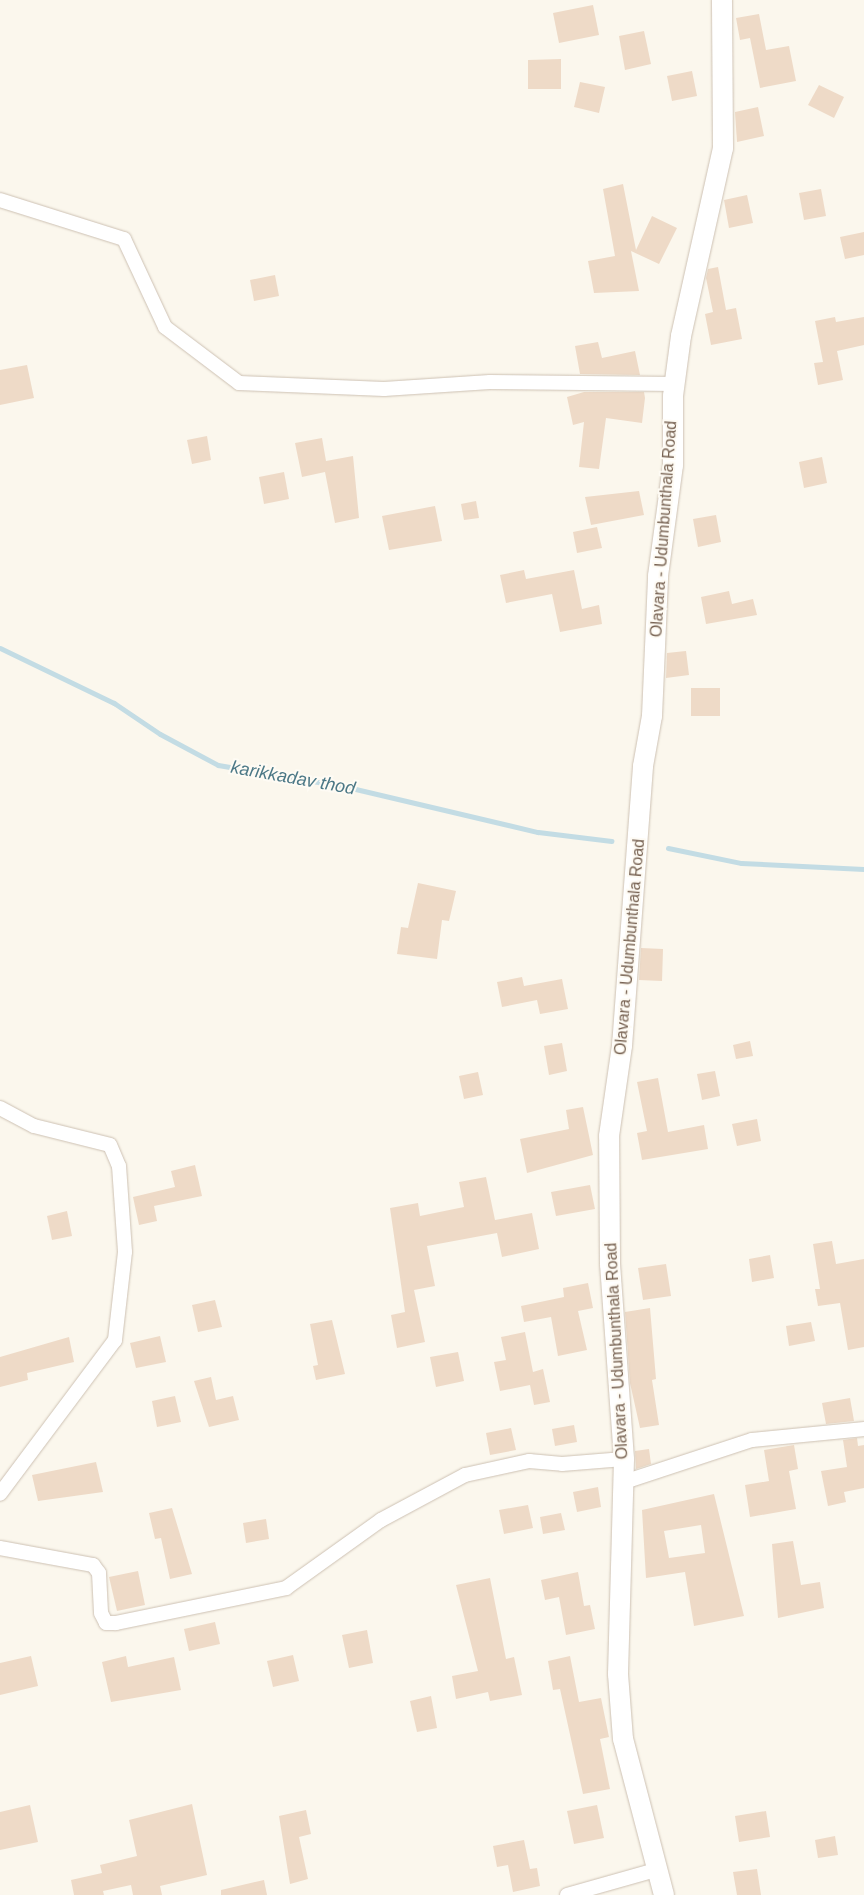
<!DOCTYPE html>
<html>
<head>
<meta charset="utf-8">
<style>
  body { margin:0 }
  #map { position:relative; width:864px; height:1895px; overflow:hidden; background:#fbf7ed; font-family:Helvetica,sans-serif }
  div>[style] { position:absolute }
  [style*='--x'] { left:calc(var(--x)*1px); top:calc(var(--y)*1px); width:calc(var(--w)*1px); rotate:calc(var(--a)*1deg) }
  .stream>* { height:5px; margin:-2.5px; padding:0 2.5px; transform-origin:2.5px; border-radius:2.5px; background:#c3dce4 }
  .building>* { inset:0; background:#eedac7 }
  .roads { filter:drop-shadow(0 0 1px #cdc1b3) drop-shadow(0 0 1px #cdc1b3) }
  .street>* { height:14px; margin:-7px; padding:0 7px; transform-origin:7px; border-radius:7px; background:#fff }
  .secondary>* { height:20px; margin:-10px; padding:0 10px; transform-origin:10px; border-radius:10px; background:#fff }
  span { translate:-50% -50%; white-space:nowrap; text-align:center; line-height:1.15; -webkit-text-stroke:4px #fefbf4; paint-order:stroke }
  .street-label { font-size:16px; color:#766151 }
  .water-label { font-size:18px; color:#4c7886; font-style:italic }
</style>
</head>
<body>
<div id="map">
  <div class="stream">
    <div style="--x:0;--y:648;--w:127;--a:25.8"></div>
    <div style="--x:114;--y:703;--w:55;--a:34"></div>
    <div style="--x:160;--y:734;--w:66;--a:28.1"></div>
    <div style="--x:218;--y:765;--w:131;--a:9.7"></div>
    <div style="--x:347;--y:787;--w:196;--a:13.3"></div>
    <div style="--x:538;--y:832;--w:74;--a:7"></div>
    <div style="--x:668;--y:848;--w:75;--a:11.6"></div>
    <div style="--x:741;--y:863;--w:123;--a:2.8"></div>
  </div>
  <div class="building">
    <div style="clip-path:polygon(593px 5px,599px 35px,559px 43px,553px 13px)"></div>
    <div style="clip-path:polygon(759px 14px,766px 50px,789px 46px,796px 81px,760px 88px,750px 38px,740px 40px,736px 18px)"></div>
    <div style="clip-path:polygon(644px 31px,651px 64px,625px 70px,619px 36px)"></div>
    <div style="clip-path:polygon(561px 59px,561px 89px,528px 89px,528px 60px)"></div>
    <div style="clip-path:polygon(692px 71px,697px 96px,672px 101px,667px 76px)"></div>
    <div style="clip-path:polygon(580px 82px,605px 87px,599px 113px,574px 107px)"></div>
    <div style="clip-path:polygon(819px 85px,844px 97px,834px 118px,808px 105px)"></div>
    <div style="clip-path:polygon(758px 107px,764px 136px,737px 142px,735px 112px)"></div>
    <div style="clip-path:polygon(623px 184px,636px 250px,652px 216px,677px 228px,659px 264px,631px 251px,639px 291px,594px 293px,588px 261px,615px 256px,603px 189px)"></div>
    <div style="clip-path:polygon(821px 189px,826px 216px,804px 220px,799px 193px)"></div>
    <div style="clip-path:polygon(747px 195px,753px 223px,729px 228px,724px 200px)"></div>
    <div style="clip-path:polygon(864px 232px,864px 255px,845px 259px,840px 237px)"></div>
    <div style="clip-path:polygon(718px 267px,726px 310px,736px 308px,742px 339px,711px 345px,705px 314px,713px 312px,706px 278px,708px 269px)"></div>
    <div style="clip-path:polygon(275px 275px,279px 296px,254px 301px,250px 280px)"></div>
    <div style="clip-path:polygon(835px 317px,836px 322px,864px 317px,864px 345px,837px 351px,843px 380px,818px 385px,814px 363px,823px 362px,815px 321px)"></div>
    <div style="clip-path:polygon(598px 342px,602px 358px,635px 351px,640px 375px,580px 374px,575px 346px)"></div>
    <div style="clip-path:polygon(27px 365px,34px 398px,0 405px,0 370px)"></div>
    <div style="clip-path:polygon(584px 392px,644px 392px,645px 398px,642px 423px,606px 418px,599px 469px,579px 467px,584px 422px,573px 425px,567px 397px)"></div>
    <div style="clip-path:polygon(207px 436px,211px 460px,192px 464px,187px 440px)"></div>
    <div style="clip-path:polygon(322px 438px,326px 461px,353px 456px,359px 518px,335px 523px,325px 472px,302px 477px,295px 443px)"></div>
    <div style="clip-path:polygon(822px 457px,827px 483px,804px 488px,799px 462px)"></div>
    <div style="clip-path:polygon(284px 472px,289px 499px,264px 504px,259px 477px)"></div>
    <div style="clip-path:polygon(639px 491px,644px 515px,591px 525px,585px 497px)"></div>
    <div style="clip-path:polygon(476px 501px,479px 518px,464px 520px,461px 504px)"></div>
    <div style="clip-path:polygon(435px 506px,442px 541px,389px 550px,382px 516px)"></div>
    <div style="clip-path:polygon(716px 515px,721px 542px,698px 547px,693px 519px)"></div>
    <div style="clip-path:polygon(597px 527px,602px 548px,577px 553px,573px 532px)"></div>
    <div style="clip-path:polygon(524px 570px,526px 579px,574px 570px,582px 609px,599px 605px,602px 624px,560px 632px,552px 594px,506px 603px,500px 575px)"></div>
    <div style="clip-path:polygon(729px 591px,732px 604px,753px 599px,757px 615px,706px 624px,701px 597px)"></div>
    <div style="clip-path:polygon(686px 651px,689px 675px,666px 678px,667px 653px)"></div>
    <div style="clip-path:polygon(691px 688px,720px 688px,720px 716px,691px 716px)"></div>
    <div style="clip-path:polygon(418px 883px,456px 891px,449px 921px,442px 920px,437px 959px,397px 954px,401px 927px,408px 928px)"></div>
    <div style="clip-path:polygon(641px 948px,663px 949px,662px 981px,639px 980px)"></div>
    <div style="clip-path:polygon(522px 977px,524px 986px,562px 979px,568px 1009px,540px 1014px,537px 1000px,502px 1007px,497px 982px)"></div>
    <div style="clip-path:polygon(750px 1041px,753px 1056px,736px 1059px,733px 1045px)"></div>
    <div style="clip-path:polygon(562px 1043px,567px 1071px,549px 1075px,544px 1046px)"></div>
    <div style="clip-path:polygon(715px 1071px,720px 1096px,702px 1100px,697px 1074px)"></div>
    <div style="clip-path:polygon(478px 1072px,483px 1095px,464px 1099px,459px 1076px)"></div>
    <div style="clip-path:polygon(658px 1078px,668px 1132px,704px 1125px,708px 1149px,642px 1160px,637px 1133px,647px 1131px,637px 1082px)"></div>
    <div style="clip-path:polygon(583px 1107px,593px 1155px,527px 1173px,520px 1139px,569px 1129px,566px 1110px)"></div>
    <div style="clip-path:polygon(757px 1119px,761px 1141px,737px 1146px,732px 1124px)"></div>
    <div style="clip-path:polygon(195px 1165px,202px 1196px,154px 1206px,157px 1221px,139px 1225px,133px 1197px,175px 1187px,171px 1171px)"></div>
    <div style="clip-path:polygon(486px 1177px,495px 1220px,532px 1213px,539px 1249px,502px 1257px,497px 1233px,427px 1246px,435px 1286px,414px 1290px,425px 1342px,397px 1348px,391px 1315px,405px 1312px,390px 1208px,418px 1203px,420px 1216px,464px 1207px,459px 1182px)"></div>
    <div style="clip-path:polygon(590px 1185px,595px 1209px,556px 1216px,551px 1192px)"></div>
    <div style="clip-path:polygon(67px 1211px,72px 1236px,52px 1240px,47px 1216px)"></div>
    <div style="clip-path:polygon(832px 1241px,836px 1264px,864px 1259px,864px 1347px,848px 1350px,840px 1303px,818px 1306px,815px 1289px,820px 1289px,813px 1244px)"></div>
    <div style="clip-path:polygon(770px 1255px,774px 1278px,752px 1282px,749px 1259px)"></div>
    <div style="clip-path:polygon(666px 1264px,671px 1296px,643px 1300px,638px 1268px)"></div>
    <div style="clip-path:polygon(588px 1283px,593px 1308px,578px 1311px,587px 1350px,558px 1356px,551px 1317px,524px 1322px,521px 1306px,564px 1297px,563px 1288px)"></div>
    <div style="clip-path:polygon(215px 1300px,222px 1327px,198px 1332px,192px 1305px)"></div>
    <div style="clip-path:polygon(650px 1308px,656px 1379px,652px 1380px,659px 1425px,640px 1428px,630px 1383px,625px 1312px)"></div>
    <div style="clip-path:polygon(332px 1320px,345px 1374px,316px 1380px,313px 1366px,318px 1365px,310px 1324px)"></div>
    <div style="clip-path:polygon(811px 1322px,815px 1341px,789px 1346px,786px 1326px)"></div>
    <div style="clip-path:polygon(525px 1332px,533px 1372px,543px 1369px,550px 1402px,534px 1405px,530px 1385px,500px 1391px,494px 1362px,506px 1360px,501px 1337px)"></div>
    <div style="clip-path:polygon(160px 1336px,166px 1362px,136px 1368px,130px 1343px)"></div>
    <div style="clip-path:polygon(69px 1337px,74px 1362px,27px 1373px,28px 1380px,0 1387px,0 1357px)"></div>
    <div style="clip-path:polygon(458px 1352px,464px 1381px,436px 1387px,430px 1357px)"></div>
    <div style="clip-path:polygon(211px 1377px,216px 1400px,233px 1396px,239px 1420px,209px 1427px,194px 1381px)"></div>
    <div style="clip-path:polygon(175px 1396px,181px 1422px,157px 1427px,152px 1401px)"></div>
    <div style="clip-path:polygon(850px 1398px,854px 1421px,826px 1424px,822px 1403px)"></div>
    <div style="clip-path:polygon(574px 1425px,577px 1442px,555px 1446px,552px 1429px)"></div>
    <div style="clip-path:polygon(511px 1428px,516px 1450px,490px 1455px,486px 1433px)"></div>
    <div style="clip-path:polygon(857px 1438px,858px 1446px,864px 1445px,864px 1488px,844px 1492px,846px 1502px,828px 1506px,821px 1471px,847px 1467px,843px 1440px)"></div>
    <div style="clip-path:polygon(794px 1445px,798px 1469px,789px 1471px,796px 1509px,750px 1517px,745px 1485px,769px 1481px,764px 1450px)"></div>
    <div style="clip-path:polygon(649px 1449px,651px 1464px,636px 1469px,635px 1451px)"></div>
    <div style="clip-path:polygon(96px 1462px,103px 1492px,38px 1501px,32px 1475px)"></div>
    <div style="clip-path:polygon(598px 1487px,601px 1507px,577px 1512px,573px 1492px)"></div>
    <div style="clip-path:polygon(evenodd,714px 1494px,744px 1616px,694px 1626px,685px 1572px,646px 1578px,642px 1510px,714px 1494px,701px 1525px,705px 1553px,669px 1558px,664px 1531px,701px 1525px)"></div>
    <div style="clip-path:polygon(528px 1505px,533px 1528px,504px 1534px,499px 1510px)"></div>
    <div style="clip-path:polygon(172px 1508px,192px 1574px,170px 1579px,161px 1538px,155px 1539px,149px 1513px)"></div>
    <div style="clip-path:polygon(561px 1513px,565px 1530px,543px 1534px,540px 1517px)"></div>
    <div style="clip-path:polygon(266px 1519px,269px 1539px,246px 1543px,243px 1523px)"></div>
    <div style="clip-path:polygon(793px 1541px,801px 1585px,820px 1582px,824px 1608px,778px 1618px,772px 1544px)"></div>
    <div style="clip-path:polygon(138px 1571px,145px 1605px,117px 1611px,109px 1577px)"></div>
    <div style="clip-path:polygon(578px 1572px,584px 1606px,590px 1605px,595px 1629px,566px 1635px,559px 1597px,545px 1600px,541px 1580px)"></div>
    <div style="clip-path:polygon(490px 1578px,506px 1659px,514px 1657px,522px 1695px,490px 1701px,488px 1692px,456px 1699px,452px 1676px,478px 1671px,456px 1585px)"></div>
    <div style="clip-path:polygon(215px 1622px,220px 1644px,189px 1651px,184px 1629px)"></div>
    <div style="clip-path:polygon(367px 1630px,373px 1663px,349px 1668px,342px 1635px)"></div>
    <div style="clip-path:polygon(293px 1655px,299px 1681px,273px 1687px,267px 1661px)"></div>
    <div style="clip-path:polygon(31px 1656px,38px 1686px,0 1695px,0 1663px)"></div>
    <div style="clip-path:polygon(126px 1656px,128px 1667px,174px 1657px,181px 1690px,111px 1702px,102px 1662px)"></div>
    <div style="clip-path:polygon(570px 1656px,579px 1702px,601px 1698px,609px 1737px,600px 1739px,610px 1789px,583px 1794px,560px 1689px,553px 1690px,548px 1661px)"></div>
    <div style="clip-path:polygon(431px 1696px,437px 1728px,417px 1732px,410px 1701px)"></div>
    <div style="clip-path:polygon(192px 1804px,207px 1875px,160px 1886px,162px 1895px,133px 1895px,131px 1885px,103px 1891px,104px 1895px,74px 1895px,71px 1880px,102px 1873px,100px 1865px,137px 1856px,129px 1820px)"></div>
    <div style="clip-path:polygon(30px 1805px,38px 1842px,0 1850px,0 1812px)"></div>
    <div style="clip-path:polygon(597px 1805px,604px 1838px,574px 1844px,567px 1811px)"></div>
    <div style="clip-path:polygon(306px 1810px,311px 1834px,299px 1837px,308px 1879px,290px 1884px,279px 1816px)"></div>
    <div style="clip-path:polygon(766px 1811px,770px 1837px,739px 1842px,735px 1816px)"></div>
    <div style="clip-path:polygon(835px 1836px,838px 1855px,818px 1858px,815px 1840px)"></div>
    <div style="clip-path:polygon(524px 1840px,530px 1869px,537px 1868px,540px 1886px,513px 1892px,508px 1865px,497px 1867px,493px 1846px)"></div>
    <div style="clip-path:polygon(757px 1869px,761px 1895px,737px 1895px,733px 1872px)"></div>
    <div style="clip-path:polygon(264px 1880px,267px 1895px,221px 1895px,221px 1890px)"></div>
  </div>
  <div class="roads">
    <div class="street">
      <div style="--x:0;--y:200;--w:130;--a:17.5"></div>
      <div style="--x:124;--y:239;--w:97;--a:65"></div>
      <div style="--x:165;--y:327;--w:93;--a:37.1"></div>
      <div style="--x:239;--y:383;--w:145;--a:2.4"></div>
      <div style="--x:384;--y:389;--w:106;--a:-3.8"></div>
      <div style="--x:490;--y:382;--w:185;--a:0.6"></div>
      <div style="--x:0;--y:1108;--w:38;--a:28"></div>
      <div style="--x:34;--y:1126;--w:78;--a:14"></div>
      <div style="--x:110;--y:1145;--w:23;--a:67"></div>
      <div style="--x:119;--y:1166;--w:86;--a:86"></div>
      <div style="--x:125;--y:1252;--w:89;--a:96.5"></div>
      <div style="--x:115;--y:1340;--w:192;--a:126.8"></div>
      <div style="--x:621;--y:1483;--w:138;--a:-18.2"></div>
      <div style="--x:752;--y:1440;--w:113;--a:-5.6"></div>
      <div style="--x:0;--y:1548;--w:95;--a:10.4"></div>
      <div style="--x:93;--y:1565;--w:10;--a:53"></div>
      <div style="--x:99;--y:1573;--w:40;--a:87.1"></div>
      <div style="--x:101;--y:1613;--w:11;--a:63"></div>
      <div style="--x:106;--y:1623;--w:10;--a:0"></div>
      <div style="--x:116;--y:1623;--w:174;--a:-11.6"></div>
      <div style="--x:286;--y:1588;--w:117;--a:-35.6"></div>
      <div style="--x:381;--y:1520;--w:95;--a:-28.2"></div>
      <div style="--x:465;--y:1475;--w:66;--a:-12.3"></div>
      <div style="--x:529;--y:1461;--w:33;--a:5"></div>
      <div style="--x:562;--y:1464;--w:62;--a:-4.6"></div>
      <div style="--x:567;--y:1895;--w:92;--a:-15.7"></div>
    </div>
    <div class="secondary">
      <div style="--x:664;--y:1895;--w:161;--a:-104.7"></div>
      <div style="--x:623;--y:1739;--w:65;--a:-94.4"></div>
      <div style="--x:618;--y:1674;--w:215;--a:-88.4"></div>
      <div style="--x:624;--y:1459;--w:196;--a:-94.1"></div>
      <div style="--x:610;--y:1264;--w:128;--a:-90.4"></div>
      <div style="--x:609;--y:1136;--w:91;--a:-81.8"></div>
      <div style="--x:622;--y:1046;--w:281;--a:-85.7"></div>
      <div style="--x:643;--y:766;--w:51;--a:-79.8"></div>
      <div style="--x:652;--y:716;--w:140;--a:-87.5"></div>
      <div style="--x:658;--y:576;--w:112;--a:-82.3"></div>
      <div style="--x:673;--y:465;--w:69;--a:-90"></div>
      <div style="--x:673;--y:396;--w:61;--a:-82.4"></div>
      <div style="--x:681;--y:336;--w:193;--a:-77.4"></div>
      <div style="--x:723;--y:148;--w:148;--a:-90.4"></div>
    </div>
  </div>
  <div class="street-label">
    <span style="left:664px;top:529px;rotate:-86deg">Olavara - Udumbunthala Road</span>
    <span style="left:630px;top:947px;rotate:-85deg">Olavara - Udumbunthala Road</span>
    <span style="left:617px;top:1351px;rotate:-93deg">Olavara - Udumbunthala Road</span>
  </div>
  <div class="water-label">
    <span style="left:293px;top:778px;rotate:10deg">karikkadav thod</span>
  </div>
</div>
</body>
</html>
